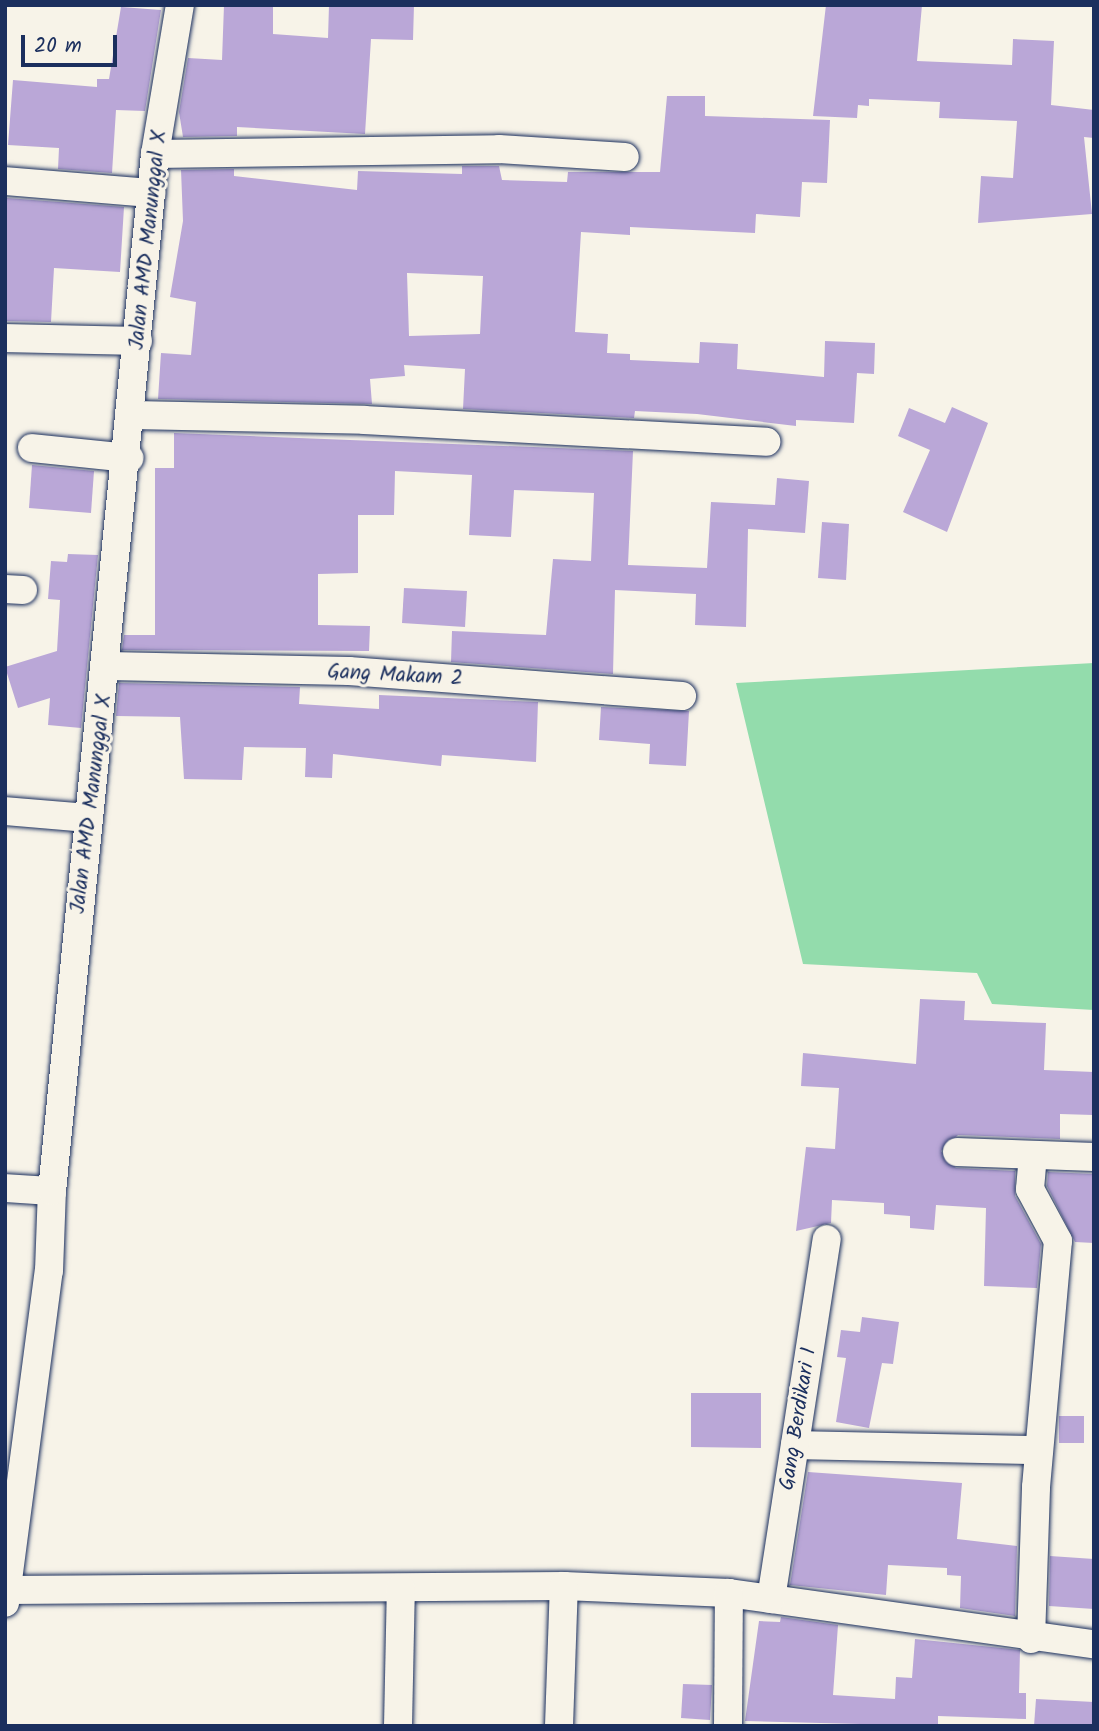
<!DOCTYPE html>
<html>
<head>
<meta charset="utf-8">
<style>
  body { margin:0 }
  #map { position:relative; width:1099px; height:1731px; overflow:hidden; background:#f7f3e8; font-family:Kalam,sans-serif }
  div>[style] { position:absolute }
  [style*='--x'] { left:calc(var(--x)*1px); top:calc(var(--y)*1px); width:calc(var(--w)*1px); rotate:calc(var(--a)*1deg) }
  .green>* { inset:0; background:#93dcac }
  .building>* { inset:0; background:#baa7d7 }
  .roads { filter:drop-shadow(0 0 2px #1b2f5e) drop-shadow(0 0 2px #1b2f5e) }
  .minor>* { height:28px; margin:-14px; padding:0 14px; transform-origin:14px; border-radius:14px; background:#f7f3e8 }
  span { translate:-50% -50%; white-space:nowrap; text-align:center; line-height:1.15; -webkit-text-stroke:6px #f7f3e8; paint-order:stroke }
  .street-label { font-size:21px; color:#1b2f5e }
  .frame { position:absolute; inset:0; border:7px solid #1b2f5e; pointer-events:none }
  .scale { position:absolute; left:21px; top:35px; width:96px; height:32px; box-sizing:border-box; border:4px solid #1b2f5e; border-top:0; padding-left:9px; font-size:21px; line-height:24px; white-space:nowrap; color:#1b2f5e; -webkit-text-stroke:5px #f7f3e8; paint-order:stroke }
</style>
</head>
<body>
<div id="map">
  <div class="green">
    <div style="clip-path:polygon(1094px 663px,1094px 1010px,992px 1004px,977px 973px,803px 964px,736px 683px)"></div>
  </div>
  <div class="building">
    <div style="clip-path:polygon(224px 5px,273px 5px,273px 34px,328px 38px,329px 5px,414px 5px,413px 40px,371px 39px,365px 134px,237px 127px,237px 136px,183px 137px,179px 112px,188px 58px,222px 60px)"></div>
    <div style="clip-path:polygon(826px 5px,922px 5px,917px 61px,1012px 65px,1013px 39px,1054px 41px,1051px 105px,1094px 110px,1094px 138px,1084px 137px,1092px 214px,978px 223px,981px 176px,1013px 178px,1017px 121px,939px 118px,940px 102px,869px 99px,869px 106px,858px 105px,857px 118px,813px 116px)"></div>
    <div style="clip-path:polygon(121px 7px,161px 10px,145px 111px,116px 110px,112px 173px,58px 169px,59px 148px,8px 145px,13px 80px,97px 87px,97px 79px,109px 79px)"></div>
    <div style="clip-path:polygon(evenodd,667px 96px,705px 96px,705px 116px,830px 120px,827px 183px,802px 182px,800px 217px,756px 214px,755px 233px,630px 227px,630px 235px,581px 232px,575px 332px,608px 334px,607px 353px,630px 354px,630px 360px,699px 363px,700px 342px,738px 344px,737px 369px,824px 377px,825px 341px,875px 343px,874px 374px,857px 373px,854px 423px,796px 420px,796px 426px,697px 414px,635px 411px,634px 418px,463px 409px,465px 369px,404px 365px,405px 376px,370px 379px,372px 404px,158px 399px,161px 353px,191px 355px,196px 302px,170px 297px,183px 221px,181px 170px,234px 169px,234px 176px,357px 190px,358px 171px,462px 174px,462px 166px,499px 166px,502px 180px,567px 182px,568px 172px,660px 172px,667px 96px,407px 273px,483px 276px,480px 334px,409px 336px,407px 273px)"></div>
    <div style="clip-path:polygon(7px 198px,124px 207px,120px 272px,54px 268px,51px 322px,5px 321px)"></div>
    <div style="clip-path:polygon(952px 407px,988px 423px,947px 532px,903px 512px,930px 450px,898px 436px,909px 408px,945px 423px)"></div>
    <div style="clip-path:polygon(174px 433px,633px 451px,628px 565px,707px 568px,711px 502px,775px 505px,777px 478px,809px 481px,805px 533px,748px 529px,746px 627px,695px 625px,696px 594px,615px 590px,613px 674px,451px 662px,452px 631px,546px 635px,553px 559px,591px 561px,594px 493px,514px 490px,511px 537px,469px 535px,472px 475px,395px 471px,394px 515px,358px 515px,358px 573px,318px 574px,318px 625px,370px 626px,369px 651px,122px 650px,124px 635px,155px 635px,155px 468px,174px 468px)"></div>
    <div style="clip-path:polygon(32px 465px,94px 471px,91px 513px,29px 508px)"></div>
    <div style="clip-path:polygon(822px 522px,849px 524px,846px 580px,818px 578px)"></div>
    <div style="clip-path:polygon(68px 554px,98px 555px,81px 728px,48px 725px,50px 698px,18px 708px,5px 667px,57px 651px,60px 600px,48px 599px,51px 561px,67px 562px)"></div>
    <div style="clip-path:polygon(404px 588px,467px 591px,465px 627px,402px 623px)"></div>
    <div style="clip-path:polygon(119px 683px,300px 687px,299px 704px,379px 709px,379px 695px,538px 702px,536px 762px,442px 755px,441px 766px,333px 754px,332px 778px,305px 777px,306px 748px,244px 747px,242px 780px,184px 779px,180px 717px,116px 716px)"></div>
    <div style="clip-path:polygon(601px 707px,689px 711px,686px 766px,649px 764px,650px 744px,599px 740px)"></div>
    <div style="clip-path:polygon(920px 999px,965px 1001px,964px 1020px,1046px 1023px,1044px 1070px,1094px 1072px,1093px 1115px,1060px 1114px,1060px 1139px,958px 1135px,941px 1151px,956px 1168px,1015px 1171px,1015px 1196px,1041px 1244px,1037px 1288px,984px 1286px,986px 1208px,936px 1205px,934px 1230px,910px 1228px,910px 1216px,884px 1214px,884px 1203px,832px 1200px,831px 1223px,796px 1231px,806px 1147px,835px 1149px,839px 1088px,801px 1086px,803px 1053px,916px 1064px)"></div>
    <div style="clip-path:polygon(1048px 1172px,1094px 1174px,1094px 1243px,1075px 1242px,1047px 1186px)"></div>
    <div style="clip-path:polygon(862px 1317px,899px 1322px,893px 1364px,882px 1363px,869px 1428px,836px 1422px,846px 1358px,837px 1357px,841px 1330px,860px 1332px)"></div>
    <div style="clip-path:polygon(691px 1393px,761px 1393px,761px 1448px,691px 1447px)"></div>
    <div style="clip-path:polygon(1059px 1416px,1084px 1416px,1084px 1443px,1059px 1443px)"></div>
    <div style="clip-path:polygon(808px 1472px,962px 1483px,957px 1539px,1017px 1546px,1015px 1616px,960px 1608px,961px 1576px,947px 1575px,947px 1568px,888px 1565px,886px 1595px,790px 1585px)"></div>
    <div style="clip-path:polygon(1050px 1556px,1094px 1559px,1094px 1609px,1049px 1606px)"></div>
    <div style="clip-path:polygon(781px 1617px,838px 1625px,833px 1695px,895px 1699px,896px 1677px,912px 1678px,915px 1639px,1020px 1650px,1019px 1693px,1026px 1693px,1026px 1719px,938px 1716px,938px 1726px,745px 1721px,759px 1621px,780px 1622px)"></div>
    <div style="clip-path:polygon(683px 1684px,712px 1685px,710px 1720px,681px 1718px)"></div>
    <div style="clip-path:polygon(1036px 1699px,1094px 1702px,1094px 1726px,1034px 1726px)"></div>
  </div>
  <div class="roads">
    <div class="minor">
      <div style="--x:155;--y:154;--w:344;--a:-0.8"></div>
      <div style="--x:499;--y:149;--w:126;--a:3.6"></div>
      <div style="--x:5;--y:181;--w:147;--a:4.7"></div>
      <div style="--x:5;--y:338;--w:133;--a:1.3"></div>
      <div style="--x:133;--y:415;--w:231;--a:1.2"></div>
      <div style="--x:364;--y:420;--w:403;--a:3.1"></div>
      <div style="--x:32;--y:448;--w:98;--a:5.9"></div>
      <div style="--x:5;--y:589;--w:18;--a:3"></div>
      <div style="--x:108;--y:666;--w:241;--a:1.2"></div>
      <div style="--x:349;--y:671;--w:334;--a:4.3"></div>
      <div style="--x:5;--y:811;--w:84;--a:4.8"></div>
      <div style="--x:957;--y:1152;--w:137;--a:2.1"></div>
      <div style="--x:5;--y:1188;--w:47;--a:3.7"></div>
      <div style="--x:795;--y:1445;--w:244;--a:1.2"></div>
      <div style="--x:6;--y:1590;--w:558;--a:-0.41"></div>
      <div style="--x:564;--y:1586;--w:165;--a:2.4"></div>
      <div style="--x:729;--y:1593;--w:369;--a:8"></div>
      <div style="--x:771;--y:1599;--w:364;--a:-81.2"></div>
      <div style="--x:5;--y:1603;--w:335;--a:-82.5"></div>
      <div style="--x:49;--y:1271;--w:80;--a:-87.9"></div>
      <div style="--x:52;--y:1191;--w:1042;--a:-84.33"></div>
      <div style="--x:155;--y:154;--w:151;--a:-80.5"></div>
      <div style="--x:1031;--y:1639;--w:152;--a:-88.1"></div>
      <div style="--x:1036;--y:1487;--w:247;--a:-84.9"></div>
      <div style="--x:1058;--y:1241;--w:59;--a:-118.3"></div>
      <div style="--x:1030;--y:1189;--w:34;--a:-85"></div>
      <div style="--x:398;--y:1726;--w:138;--a:-88.8"></div>
      <div style="--x:559;--y:1726;--w:140;--a:-88"></div>
      <div style="--x:728;--y:1726;--w:133;--a:-89.6"></div>
    </div>
  </div>
  <div class="street-label">
    <span style="left:149px;top:240px;rotate:-84deg">Jalan AMD Manunggal X</span>
    <span style="left:395px;top:676px;rotate:3deg">Gang Makam 2</span>
    <span style="left:92px;top:804px;rotate:-83deg">Jalan AMD Manunggal X</span>
    <span style="left:799px;top:1419px;rotate:-81deg">Gang Berdikari 1</span>
  </div>
  <div class="frame"></div>
  <div class="scale">20 m</div>
</div>
</body>
</html>
